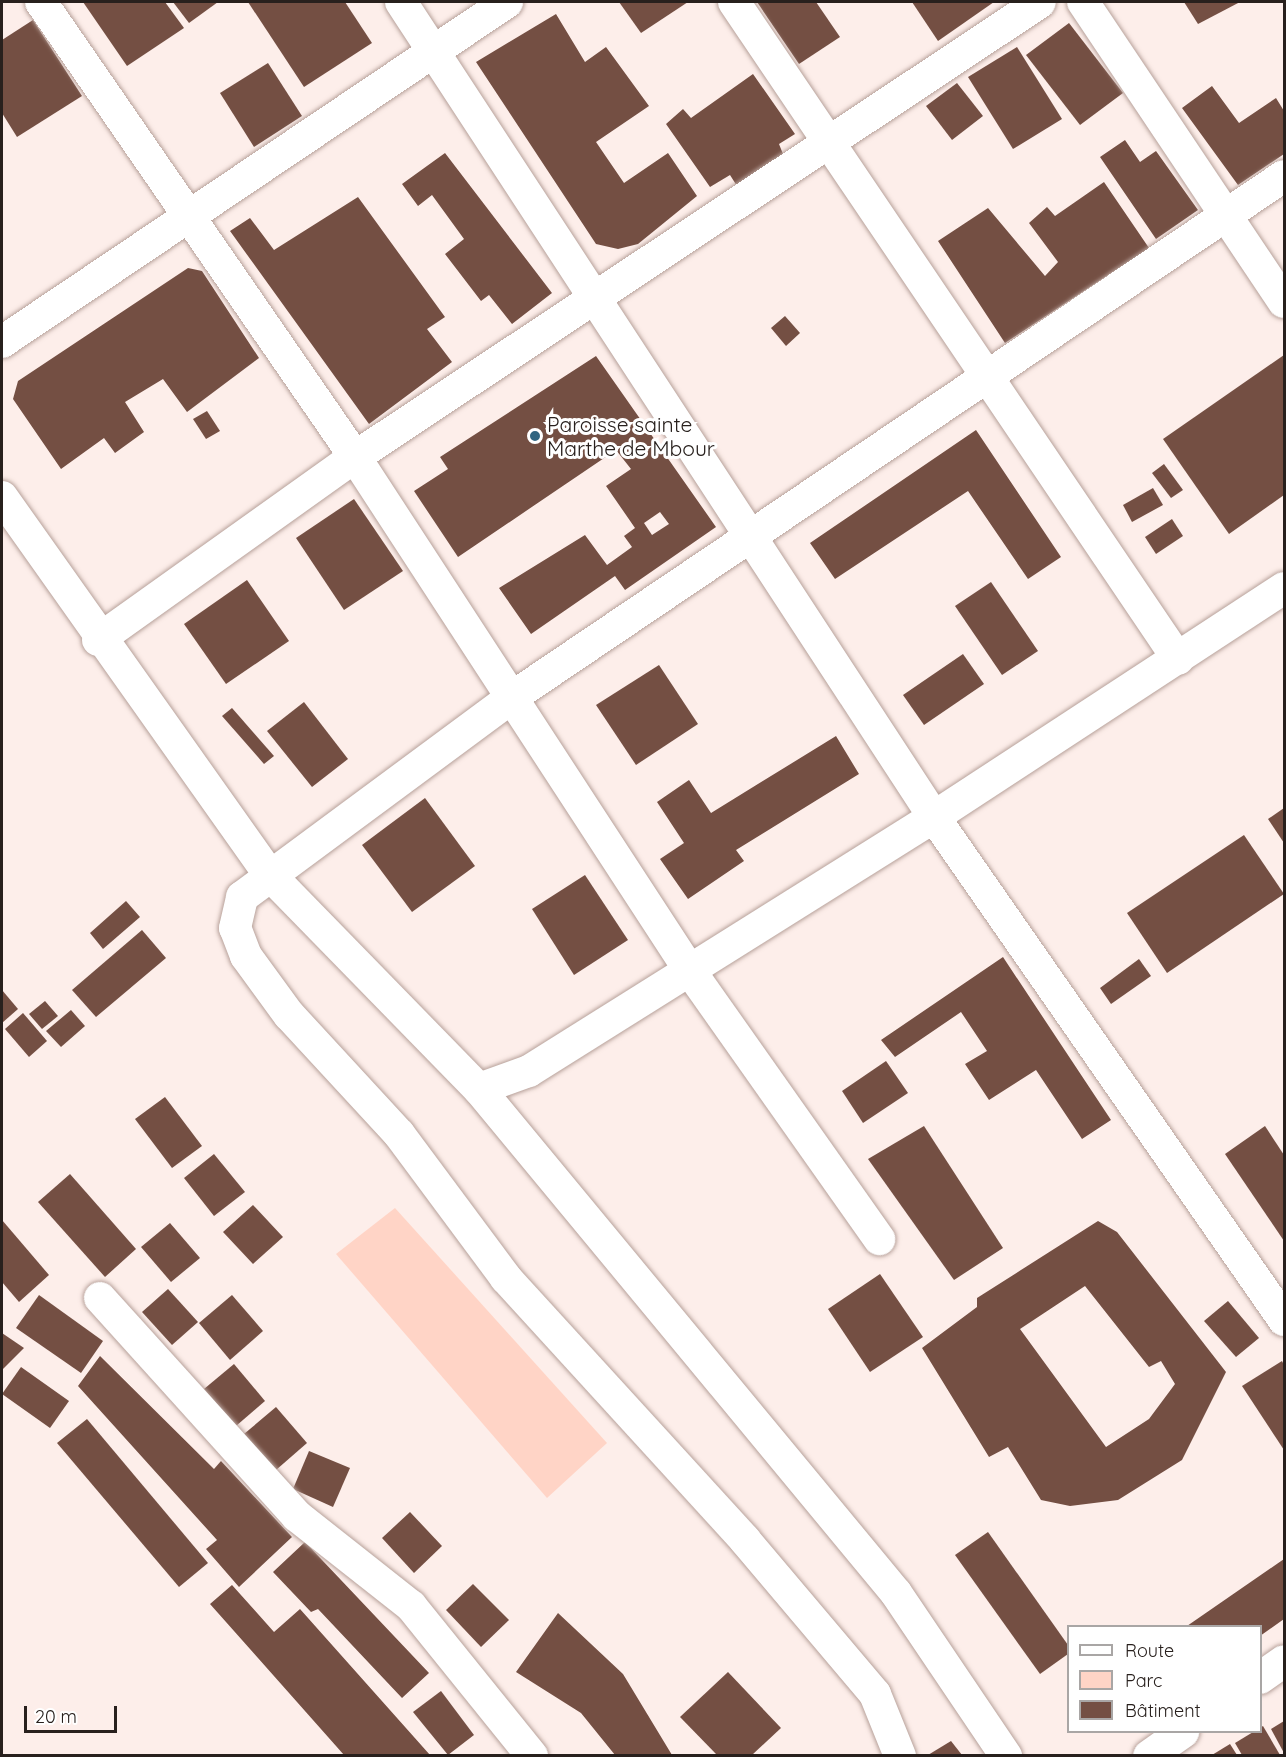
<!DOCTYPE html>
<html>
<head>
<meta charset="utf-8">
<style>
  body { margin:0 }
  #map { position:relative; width:1286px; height:1757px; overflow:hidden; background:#fdeeea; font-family:Quicksand,sans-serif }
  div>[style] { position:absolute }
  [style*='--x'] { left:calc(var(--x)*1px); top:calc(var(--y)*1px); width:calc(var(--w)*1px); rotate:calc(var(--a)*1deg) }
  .green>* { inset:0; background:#ffd4c6 }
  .building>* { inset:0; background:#744f43 }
  .roads { filter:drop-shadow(0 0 2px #b7a19a) drop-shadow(0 0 2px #b7a19a) }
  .minor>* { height:32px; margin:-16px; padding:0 16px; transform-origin:16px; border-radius:16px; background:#fff }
  .dots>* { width:16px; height:16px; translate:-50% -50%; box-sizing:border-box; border:3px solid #fff; border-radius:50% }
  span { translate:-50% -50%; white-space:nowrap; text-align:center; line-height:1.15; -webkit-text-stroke:6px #fff; paint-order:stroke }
  .poi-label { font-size:21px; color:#28201d }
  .left { translate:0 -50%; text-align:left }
  .frame { position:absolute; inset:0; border:3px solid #28201d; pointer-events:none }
  .legend { position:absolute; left:1067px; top:1625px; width:195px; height:108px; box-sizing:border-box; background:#fff; border:2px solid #a9a6a5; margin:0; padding:8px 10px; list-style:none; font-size:18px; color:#28201d }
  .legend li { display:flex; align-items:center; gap:12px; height:30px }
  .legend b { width:30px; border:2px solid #a9a6a5 }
  .scale { position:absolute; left:24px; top:1706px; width:93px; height:27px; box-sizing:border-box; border:3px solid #28201d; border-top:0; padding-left:8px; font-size:18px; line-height:21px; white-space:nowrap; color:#28201d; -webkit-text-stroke:4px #fff; paint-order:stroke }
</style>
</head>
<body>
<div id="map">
  <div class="green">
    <div style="clip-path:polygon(395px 1208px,607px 1443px,547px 1498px,336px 1254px)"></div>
  </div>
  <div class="building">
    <div style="clip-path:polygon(83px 2px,165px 2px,184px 28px,127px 66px)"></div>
    <div style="clip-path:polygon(173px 2px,218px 2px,189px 23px)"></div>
    <div style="clip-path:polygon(248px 2px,345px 2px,372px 43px,304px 87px)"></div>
    <div style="clip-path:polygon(619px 2px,688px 2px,641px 33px)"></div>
    <div style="clip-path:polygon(757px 2px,816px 2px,840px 37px,799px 64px)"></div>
    <div style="clip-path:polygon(912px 2px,994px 2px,938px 41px)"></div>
    <div style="clip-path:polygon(1184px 2px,1240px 2px,1198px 24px)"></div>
    <div style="clip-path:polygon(556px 14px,585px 62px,606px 47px,649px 106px,596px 142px,624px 183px,668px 153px,697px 196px,638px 244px,618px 249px,596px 244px,476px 62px)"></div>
    <div style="clip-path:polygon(33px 20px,82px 96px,17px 137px,2px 113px,2px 40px)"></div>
    <div style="clip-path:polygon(1069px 23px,1123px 93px,1080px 125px,1026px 55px)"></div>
    <div style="clip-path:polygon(1017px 47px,1062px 119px,1013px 149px,968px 77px)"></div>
    <div style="clip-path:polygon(268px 63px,302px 116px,254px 147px,220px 93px)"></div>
    <div style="clip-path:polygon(753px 74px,795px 134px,779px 144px,783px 154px,737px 186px,730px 175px,710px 187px,666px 124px,683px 109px,691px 118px)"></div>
    <div style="clip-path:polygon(957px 83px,983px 116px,952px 140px,926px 106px)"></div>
    <div style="clip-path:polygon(1212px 86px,1239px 123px,1276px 98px,1284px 111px,1284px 154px,1238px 185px,1182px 108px)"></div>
    <div style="clip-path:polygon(1125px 140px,1140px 162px,1156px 151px,1198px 210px,1156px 239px,1100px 157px)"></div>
    <div style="clip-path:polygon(445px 153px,552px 293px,512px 324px,489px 295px,481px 301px,445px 254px,464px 239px,432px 195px,418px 206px,402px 184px)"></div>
    <div style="clip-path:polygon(1104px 182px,1149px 248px,1005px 343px,938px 241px,988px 208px,1045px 276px,1058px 262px,1029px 223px,1047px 207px,1055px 216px)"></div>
    <div style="clip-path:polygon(358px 197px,445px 317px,427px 329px,452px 362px,369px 424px,230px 231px,250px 218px,274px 250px)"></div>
    <div style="clip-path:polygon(188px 268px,202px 271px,259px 358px,187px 412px,163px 379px,125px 402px,144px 432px,115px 453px,104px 438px,61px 469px,13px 399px,18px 381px)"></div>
    <div style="clip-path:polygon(785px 316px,800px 333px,786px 346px,771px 328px)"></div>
    <div style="clip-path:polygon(1284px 355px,1284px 495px,1229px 534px,1163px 439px)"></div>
    <div style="clip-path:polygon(evenodd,596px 356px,716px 527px,625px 590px,615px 576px,531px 634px,499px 588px,585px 535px,607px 565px,632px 547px,624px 536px,635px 528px,606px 486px,631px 469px,616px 450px,458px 557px,414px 491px,448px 469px,440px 457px,596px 356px,660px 512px,669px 524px,652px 535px,644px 523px,660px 512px)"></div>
    <div style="clip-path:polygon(207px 411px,220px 431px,206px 439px,193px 419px)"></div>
    <div style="clip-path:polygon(976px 430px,1061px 557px,1028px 579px,968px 491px,835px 579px,810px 543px)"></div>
    <div style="clip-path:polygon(1164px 464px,1183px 490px,1171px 498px,1152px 473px)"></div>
    <div style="clip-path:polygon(1153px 488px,1163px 505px,1132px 522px,1123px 505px)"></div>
    <div style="clip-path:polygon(354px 499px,403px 571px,344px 610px,296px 538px)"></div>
    <div style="clip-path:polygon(1172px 519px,1183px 536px,1156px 554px,1145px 537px)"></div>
    <div style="clip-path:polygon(247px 580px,289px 641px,226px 684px,184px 624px)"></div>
    <div style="clip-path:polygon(991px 582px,1038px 651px,1002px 675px,955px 606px)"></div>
    <div style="clip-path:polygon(963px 654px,984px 684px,924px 725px,903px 695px)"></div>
    <div style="clip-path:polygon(659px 665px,698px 724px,636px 765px,596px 705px)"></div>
    <div style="clip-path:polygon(304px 702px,348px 759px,312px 787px,267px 731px)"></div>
    <div style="clip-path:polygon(232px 708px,274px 756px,264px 764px,222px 716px)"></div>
    <div style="clip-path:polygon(836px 736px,859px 774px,736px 850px,744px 861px,688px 899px,660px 859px,684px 843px,657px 802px,689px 780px,711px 813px)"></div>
    <div style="clip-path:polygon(425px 798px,475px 866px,412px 912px,362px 845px)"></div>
    <div style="clip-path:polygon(1284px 808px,1284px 843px,1268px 819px)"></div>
    <div style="clip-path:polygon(1244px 835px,1284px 894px,1167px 973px,1127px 913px)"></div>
    <div style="clip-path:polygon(585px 875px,628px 940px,574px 975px,532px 909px)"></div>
    <div style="clip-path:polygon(126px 901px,140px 917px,103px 949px,90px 933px)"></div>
    <div style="clip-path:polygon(142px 930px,166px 958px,96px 1017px,72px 990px)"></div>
    <div style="clip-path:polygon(1003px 957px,1111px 1120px,1082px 1139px,1036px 1070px,989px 1100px,965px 1064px,987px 1051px,961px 1012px,895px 1057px,881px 1040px)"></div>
    <div style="clip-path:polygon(1139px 959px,1151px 976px,1111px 1004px,1100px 988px)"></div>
    <div style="clip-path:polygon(2px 990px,18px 1009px,2px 1023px)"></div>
    <div style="clip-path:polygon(45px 1001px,58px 1016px,42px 1029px,29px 1014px)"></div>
    <div style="clip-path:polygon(71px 1010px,85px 1026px,61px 1047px,46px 1031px)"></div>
    <div style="clip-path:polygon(23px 1013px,47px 1041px,29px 1057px,5px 1029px)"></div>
    <div style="clip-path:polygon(886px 1061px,908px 1093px,863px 1123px,842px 1091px)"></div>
    <div style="clip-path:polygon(165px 1097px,202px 1146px,172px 1168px,135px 1119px)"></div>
    <div style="clip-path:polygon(924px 1126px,1003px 1248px,954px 1280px,868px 1159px)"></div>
    <div style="clip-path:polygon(1265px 1126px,1284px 1155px,1284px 1241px,1225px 1154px)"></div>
    <div style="clip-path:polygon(214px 1154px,245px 1192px,214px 1216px,184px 1178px)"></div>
    <div style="clip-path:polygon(70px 1174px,136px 1249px,105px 1277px,38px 1202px)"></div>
    <div style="clip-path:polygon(253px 1205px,283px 1237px,253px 1264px,223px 1232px)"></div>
    <div style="clip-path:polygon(2px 1220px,49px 1275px,19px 1302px,2px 1282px)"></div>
    <div style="clip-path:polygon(evenodd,1098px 1221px,1117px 1232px,1226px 1372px,1182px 1460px,1118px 1500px,1070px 1506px,1041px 1500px,1008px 1447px,989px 1457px,922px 1348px,977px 1307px,977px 1298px,1098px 1221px,1085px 1286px,1149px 1367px,1161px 1361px,1175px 1384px,1149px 1419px,1106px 1447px,1020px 1329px,1085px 1286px)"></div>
    <div style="clip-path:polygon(170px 1223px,200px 1258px,171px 1282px,141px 1247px)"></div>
    <div style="clip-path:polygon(880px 1274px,923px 1337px,870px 1372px,828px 1309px)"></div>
    <div style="clip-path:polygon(168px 1289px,198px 1322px,172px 1345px,142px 1312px)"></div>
    <div style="clip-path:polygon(39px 1295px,103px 1341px,81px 1373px,16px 1328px)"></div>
    <div style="clip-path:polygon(232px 1295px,263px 1331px,230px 1360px,199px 1323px)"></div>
    <div style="clip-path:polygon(1228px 1301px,1259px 1338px,1236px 1357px,1204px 1321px)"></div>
    <div style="clip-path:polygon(2px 1333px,24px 1348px,3px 1369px,2px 1368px)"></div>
    <div style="clip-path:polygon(100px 1356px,214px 1469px,221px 1461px,292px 1537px,239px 1587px,206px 1549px,217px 1540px,78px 1386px)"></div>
    <div style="clip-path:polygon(1282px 1361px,1284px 1365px,1284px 1450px,1242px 1386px)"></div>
    <div style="clip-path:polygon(234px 1364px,265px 1401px,236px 1426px,204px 1389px)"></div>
    <div style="clip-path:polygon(21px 1367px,69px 1401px,50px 1428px,2px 1394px)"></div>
    <div style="clip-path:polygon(276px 1407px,307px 1443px,276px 1470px,244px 1434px)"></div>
    <div style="clip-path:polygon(87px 1419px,208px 1563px,179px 1587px,57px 1443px)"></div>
    <div style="clip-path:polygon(309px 1451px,350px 1468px,333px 1507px,293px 1489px)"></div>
    <div style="clip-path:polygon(410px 1512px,442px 1546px,414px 1573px,382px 1538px)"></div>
    <div style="clip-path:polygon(988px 1532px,1068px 1645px,1068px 1654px,1040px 1674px,955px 1555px)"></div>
    <div style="clip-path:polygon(305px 1542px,429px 1673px,402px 1698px,318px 1609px,311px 1612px,273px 1572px)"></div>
    <div style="clip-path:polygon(1284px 1559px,1284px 1619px,1260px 1636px,1260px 1626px,1187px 1626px)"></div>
    <div style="clip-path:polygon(473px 1584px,509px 1620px,481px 1647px,446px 1610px)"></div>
    <div style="clip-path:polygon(232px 1585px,274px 1632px,300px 1609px,430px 1755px,344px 1755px,210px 1604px)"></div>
    <div style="clip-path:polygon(558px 1613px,623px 1674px,672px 1755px,615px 1755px,581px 1713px,516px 1672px)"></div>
    <div style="clip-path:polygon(728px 1672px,781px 1728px,752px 1755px,717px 1755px,680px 1717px)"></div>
    <div style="clip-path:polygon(441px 1691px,474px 1735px,448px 1755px,413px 1712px)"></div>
    <div style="clip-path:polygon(1284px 1721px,1284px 1753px,1271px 1729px)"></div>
    <div style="clip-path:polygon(1263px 1726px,1280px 1755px,1242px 1755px,1235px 1743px)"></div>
    <div style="clip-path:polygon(951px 1741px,962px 1755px,928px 1755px)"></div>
    <div style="clip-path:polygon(1230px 1744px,1237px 1755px,1212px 1755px)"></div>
  </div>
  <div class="roads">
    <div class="minor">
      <div style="--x:41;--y:2;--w:553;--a:55.39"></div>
      <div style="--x:355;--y:457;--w:610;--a:56.91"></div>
      <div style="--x:688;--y:968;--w:332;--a:54.8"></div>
      <div style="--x:401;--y:2;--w:974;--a:56.82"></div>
      <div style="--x:934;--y:817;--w:613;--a:55.17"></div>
      <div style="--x:734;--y:2;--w:793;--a:55.95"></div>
      <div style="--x:1083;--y:2;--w:361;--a:56.2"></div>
      <div style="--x:2;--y:342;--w:609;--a:-33.95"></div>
      <div style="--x:2;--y:497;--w:461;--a:54.7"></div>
      <div style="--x:268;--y:873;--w:302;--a:45.7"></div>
      <div style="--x:479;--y:1089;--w:654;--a:50.4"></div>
      <div style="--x:896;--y:1593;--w:197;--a:56"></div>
      <div style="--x:98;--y:640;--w:315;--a:-35.5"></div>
      <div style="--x:355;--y:457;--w:822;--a:-33.59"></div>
      <div style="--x:479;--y:1089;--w:53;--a:-19.8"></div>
      <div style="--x:529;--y:1071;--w:478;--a:-32.1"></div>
      <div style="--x:934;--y:817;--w:418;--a:-33.2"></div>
      <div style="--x:100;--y:1298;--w:294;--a:47.9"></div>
      <div style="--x:297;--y:1516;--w:145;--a:38.3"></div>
      <div style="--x:411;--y:1606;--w:193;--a:51.1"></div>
      <div style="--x:1260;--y:1678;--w:29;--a:-35"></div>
      <div style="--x:900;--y:1756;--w:67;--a:-112"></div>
      <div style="--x:875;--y:1694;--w:202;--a:-130.2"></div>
      <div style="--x:745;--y:1540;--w:355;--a:-132.4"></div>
      <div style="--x:506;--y:1278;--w:179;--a:-126.6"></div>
      <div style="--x:399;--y:1134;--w:162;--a:-132.7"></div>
      <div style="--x:289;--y:1015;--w:73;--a:-126.1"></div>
      <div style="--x:246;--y:956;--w:30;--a:-111"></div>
      <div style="--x:235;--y:928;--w:32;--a:-77"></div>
      <div style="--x:242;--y:897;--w:331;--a:-36.5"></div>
      <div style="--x:508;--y:700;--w:936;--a:-34.03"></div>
      <div style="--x:1149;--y:1756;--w:42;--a:-35.2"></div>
    </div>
  </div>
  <div class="dots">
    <div style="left:535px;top:436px;background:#306581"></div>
  </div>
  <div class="poi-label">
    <span class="left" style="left:547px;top:436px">Paroisse sainte<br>Marthe de Mbour</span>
  </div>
  <div class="frame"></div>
  <ul class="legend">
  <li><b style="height:8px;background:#fff"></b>Route</li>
  <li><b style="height:16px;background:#ffd4c6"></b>Parc</li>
  <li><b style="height:16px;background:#744f43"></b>Bâtiment</li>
  </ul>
  <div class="scale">20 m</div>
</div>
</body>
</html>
